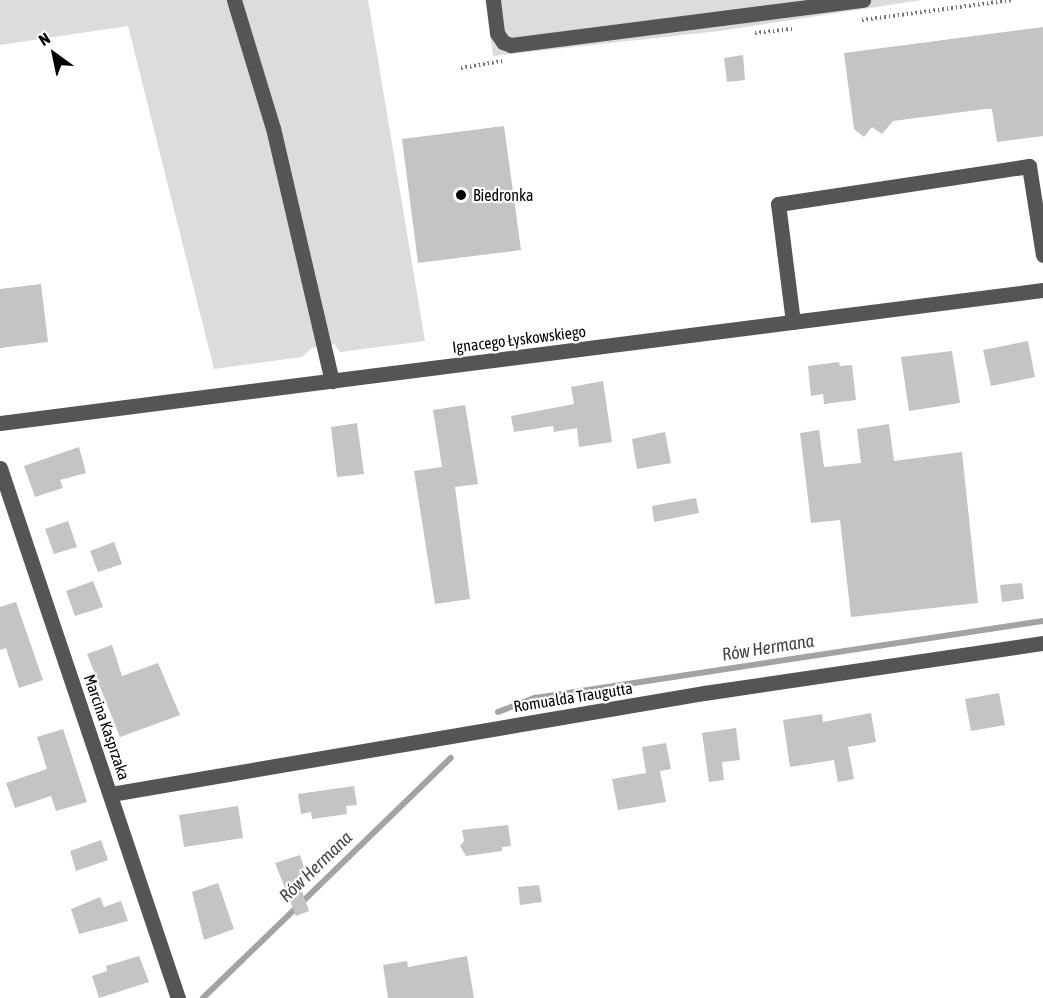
<!DOCTYPE html>
<html>
<head>
<meta charset="utf-8">
<style>
  body { margin:0 }
  #map { position:relative; width:1043px; height:998px; overflow:hidden; background:#fff; font-family:"Asap Condensed",sans-serif }
  div>[style] { position:absolute }
  [style*='--x'] { left:calc(var(--x)*1px); top:calc(var(--y)*1px); width:calc(var(--w)*1px); rotate:calc(var(--a)*1deg) }
  .green>* { inset:0; background:#dcdcdc }
  .stream>* { height:6px; margin:-3px; padding:0 3px; transform-origin:3px; border-radius:3px; background:#a3a3a3 }
  .building>* { inset:0; background:#c4c4c4 }
  .path>* { height:4px; margin-top:-2px; transform-origin:0; background:repeating-linear-gradient(90deg,#777 0 1.5px,transparent 0 4.5px) }
  .minor>* { height:15px; margin:-7.5px; padding:0 7.5px; transform-origin:7.5px; border-radius:7.5px; background:#555 }
  .dots>* { width:16px; height:16px; translate:-50% -50%; box-sizing:border-box; border:3px solid #fff; border-radius:50% }
  span { translate:-50% -50%; white-space:nowrap; text-align:center; line-height:1.15; -webkit-text-stroke:4.5px #fff; paint-order:stroke }
  .poi-label { font-size:16px; color:#000 }
  .left { translate:0 -50%; text-align:left }
  .street-label { font-size:16px; color:#000 }
  .water-label { font-size:18px; color:#444; font-style:italic }
  .north { position:absolute; left:24px; top:24px; width:60px; height:60px; -webkit-text-stroke:4px #fff; paint-order:stroke; rotate:327deg; font-size:16px; font-weight:700; line-height:24px; text-align:center; color:#000 }
  .north::after { content:''; display:block; margin:auto; width:21px; height:27px; background:#000; clip-path:polygon(50% 0,100% 100%,50% 72%,0 100%) }
</style>
</head>
<body>
<div id="map">
  <div class="green">
    <div style="clip-path:polygon(0 0,368px 0,425px 341px,340px 352px,334px 344px,325px 345px,312px 348px,302px 357px,214px 369px,128px 26px,0 45px)"></div>
    <div style="clip-path:polygon(485px 0,922px 0,719px 31px,493px 56px)"></div>
  </div>
  <div class="stream">
    <div style="--x:498;--y:712;--w:40;--a:-21"></div>
    <div style="--x:535;--y:698;--w:514;--a:-8.62"></div>
    <div style="--x:203;--y:998;--w:345;--a:-44.1"></div>
  </div>
  <div class="building">
    <div style="clip-path:polygon(1043px 27px,1043px 136px,997px 142px,992px 109px,985px 109px,893px 121px,882px 134px,872px 127px,864px 137px,854px 129px,844px 53px)"></div>
    <div style="clip-path:polygon(743px 55px,745px 80px,727px 82px,724px 58px)"></div>
    <div style="clip-path:polygon(504px 126px,521px 250px,418px 263px,402px 139px)"></div>
    <div style="clip-path:polygon(41px 284px,48px 342px,0 348px,0 289px)"></div>
    <div style="clip-path:polygon(1028px 341px,1035px 377px,991px 386px,983px 350px)"></div>
    <div style="clip-path:polygon(952px 351px,960px 403px,909px 411px,901px 357px)"></div>
    <div style="clip-path:polygon(839px 362px,840px 366px,852px 365px,856px 400px,824px 404px,823px 394px,811px 396px,808px 366px)"></div>
    <div style="clip-path:polygon(603px 381px,612px 442px,579px 447px,577px 428px,554px 432px,553px 426px,514px 432px,511px 416px,574px 404px,571px 387px)"></div>
    <div style="clip-path:polygon(465px 405px,478px 484px,455px 487px,470px 599px,435px 604px,414px 471px,442px 467px,433px 410px)"></div>
    <div style="clip-path:polygon(357px 423px,364px 474px,337px 477px,331px 427px)"></div>
    <div style="clip-path:polygon(889px 424px,894px 461px,962px 452px,978px 603px,851px 617px,840px 520px,811px 523px,800px 433px,819px 430px,824px 467px,861px 463px,857px 429px)"></div>
    <div style="clip-path:polygon(665px 432px,671px 463px,637px 469px,632px 439px)"></div>
    <div style="clip-path:polygon(79px 447px,86px 473px,60px 480px,63px 488px,35px 497px,24px 466px)"></div>
    <div style="clip-path:polygon(696px 498px,699px 513px,654px 522px,652px 506px)"></div>
    <div style="clip-path:polygon(68px 521px,77px 547px,54px 554px,45px 529px)"></div>
    <div style="clip-path:polygon(114px 542px,122px 564px,98px 572px,90px 551px)"></div>
    <div style="clip-path:polygon(93px 581px,103px 607px,75px 616px,66px 591px)"></div>
    <div style="clip-path:polygon(1022px 583px,1024px 599px,1002px 602px,1000px 585px)"></div>
    <div style="clip-path:polygon(16px 602px,43px 680px,19px 688px,6px 648px,0 650px,0 607px)"></div>
    <div style="clip-path:polygon(112px 645px,122px 676px,158px 663px,180px 715px,120px 737px,87px 654px)"></div>
    <div style="clip-path:polygon(999px 693px,1005px 725px,971px 731px,965px 699px)"></div>
    <div style="clip-path:polygon(871px 713px,876px 742px,848px 747px,854px 779px,838px 782px,834px 760px,790px 767px,783px 720px,822px 714px,823px 722px)"></div>
    <div style="clip-path:polygon(736px 728px,740px 760px,722px 762px,724px 780px,709px 782px,702px 733px)"></div>
    <div style="clip-path:polygon(63px 729px,87px 802px,56px 811px,51px 796px,15px 808px,6px 783px,47px 769px,37px 737px)"></div>
    <div style="clip-path:polygon(666px 743px,671px 769px,660px 771px,666px 802px,618px 810px,612px 779px,646px 773px,642px 747px)"></div>
    <div style="clip-path:polygon(354px 786px,357px 805px,346px 806px,347px 814px,312px 819px,311px 812px,301px 814px,298px 794px)"></div>
    <div style="clip-path:polygon(238px 806px,243px 838px,184px 847px,179px 815px)"></div>
    <div style="clip-path:polygon(508px 825px,511px 846px,502px 847px,502px 851px,466px 856px,460px 846px,464px 841px,462px 830px)"></div>
    <div style="clip-path:polygon(101px 840px,108px 860px,76px 871px,70px 851px)"></div>
    <div style="clip-path:polygon(300px 855px,307px 877px,298px 880px,309px 911px,296px 916px,275px 863px)"></div>
    <div style="clip-path:polygon(218px 883px,234px 929px,204px 940px,192px 892px)"></div>
    <div style="clip-path:polygon(539px 885px,542px 902px,520px 905px,518px 887px)"></div>
    <div style="clip-path:polygon(100px 897px,104px 907px,121px 901px,128px 921px,79px 934px,71px 909px)"></div>
    <div style="clip-path:polygon(139px 956px,149px 982px,99px 998px,92px 976px,107px 971px,106px 966px)"></div>
    <div style="clip-path:polygon(467px 956px,474px 998px,388px 998px,383px 965px,407px 961px,408px 967px)"></div>
  </div>
  <div class="path">
    <div style="--x:862;--y:20;--w:150;--a:-7.6"></div>
    <div style="--x:755;--y:33;--w:38;--a:-6"></div>
    <div style="--x:461;--y:68;--w:42;--a:-9.7"></div>
  </div>
  <div class="minor">
    <div style="--x:234;--y:0;--w:134;--a:73.1"></div>
    <div style="--x:273;--y:128;--w:260;--a:76.9"></div>
    <div style="--x:493;--y:0;--w:33;--a:83"></div>
    <div style="--x:497;--y:33;--w:11;--a:56"></div>
    <div style="--x:503;--y:42;--w:9;--a:21"></div>
    <div style="--x:511;--y:45;--w:355;--a:-7.3"></div>
    <div style="--x:793;--y:322;--w:119;--a:-97.2"></div>
    <div style="--x:778;--y:204;--w:254;--a:-8.6"></div>
    <div style="--x:1029;--y:166;--w:90;--a:81.1"></div>
    <div style="--x:0;--y:423;--w:1051;--a:-7.27"></div>
    <div style="--x:0;--y:468;--w:559;--a:71.44"></div>
    <div style="--x:111;--y:794;--w:602;--a:-9.67"></div>
    <div style="--x:704;--y:693;--w:343;--a:-8.4"></div>
  </div>
  <div class="dots">
    <div style="left:461px;top:195px;background:#000"></div>
  </div>
  <div class="poi-label">
    <span class="left" style="left:473px;top:195px">Biedronka</span>
  </div>
  <div class="street-label">
    <span style="left:519px;top:339px;rotate:-7deg">Ignacego Łyskowskiego</span>
    <span style="left:573px;top:697px;rotate:-9deg">Romualda Traugutta</span>
    <span style="left:107px;top:727px;rotate:71deg">Marcina Kasprzaka</span>
  </div>
  <div class="water-label">
    <span style="left:768px;top:648px;rotate:-9deg">Rów Hermana</span>
    <span style="left:316px;top:867px;rotate:-44deg">Rów Hermana</span>
  </div>
  <div class="north">N</div>
</div>
</body>
</html>
